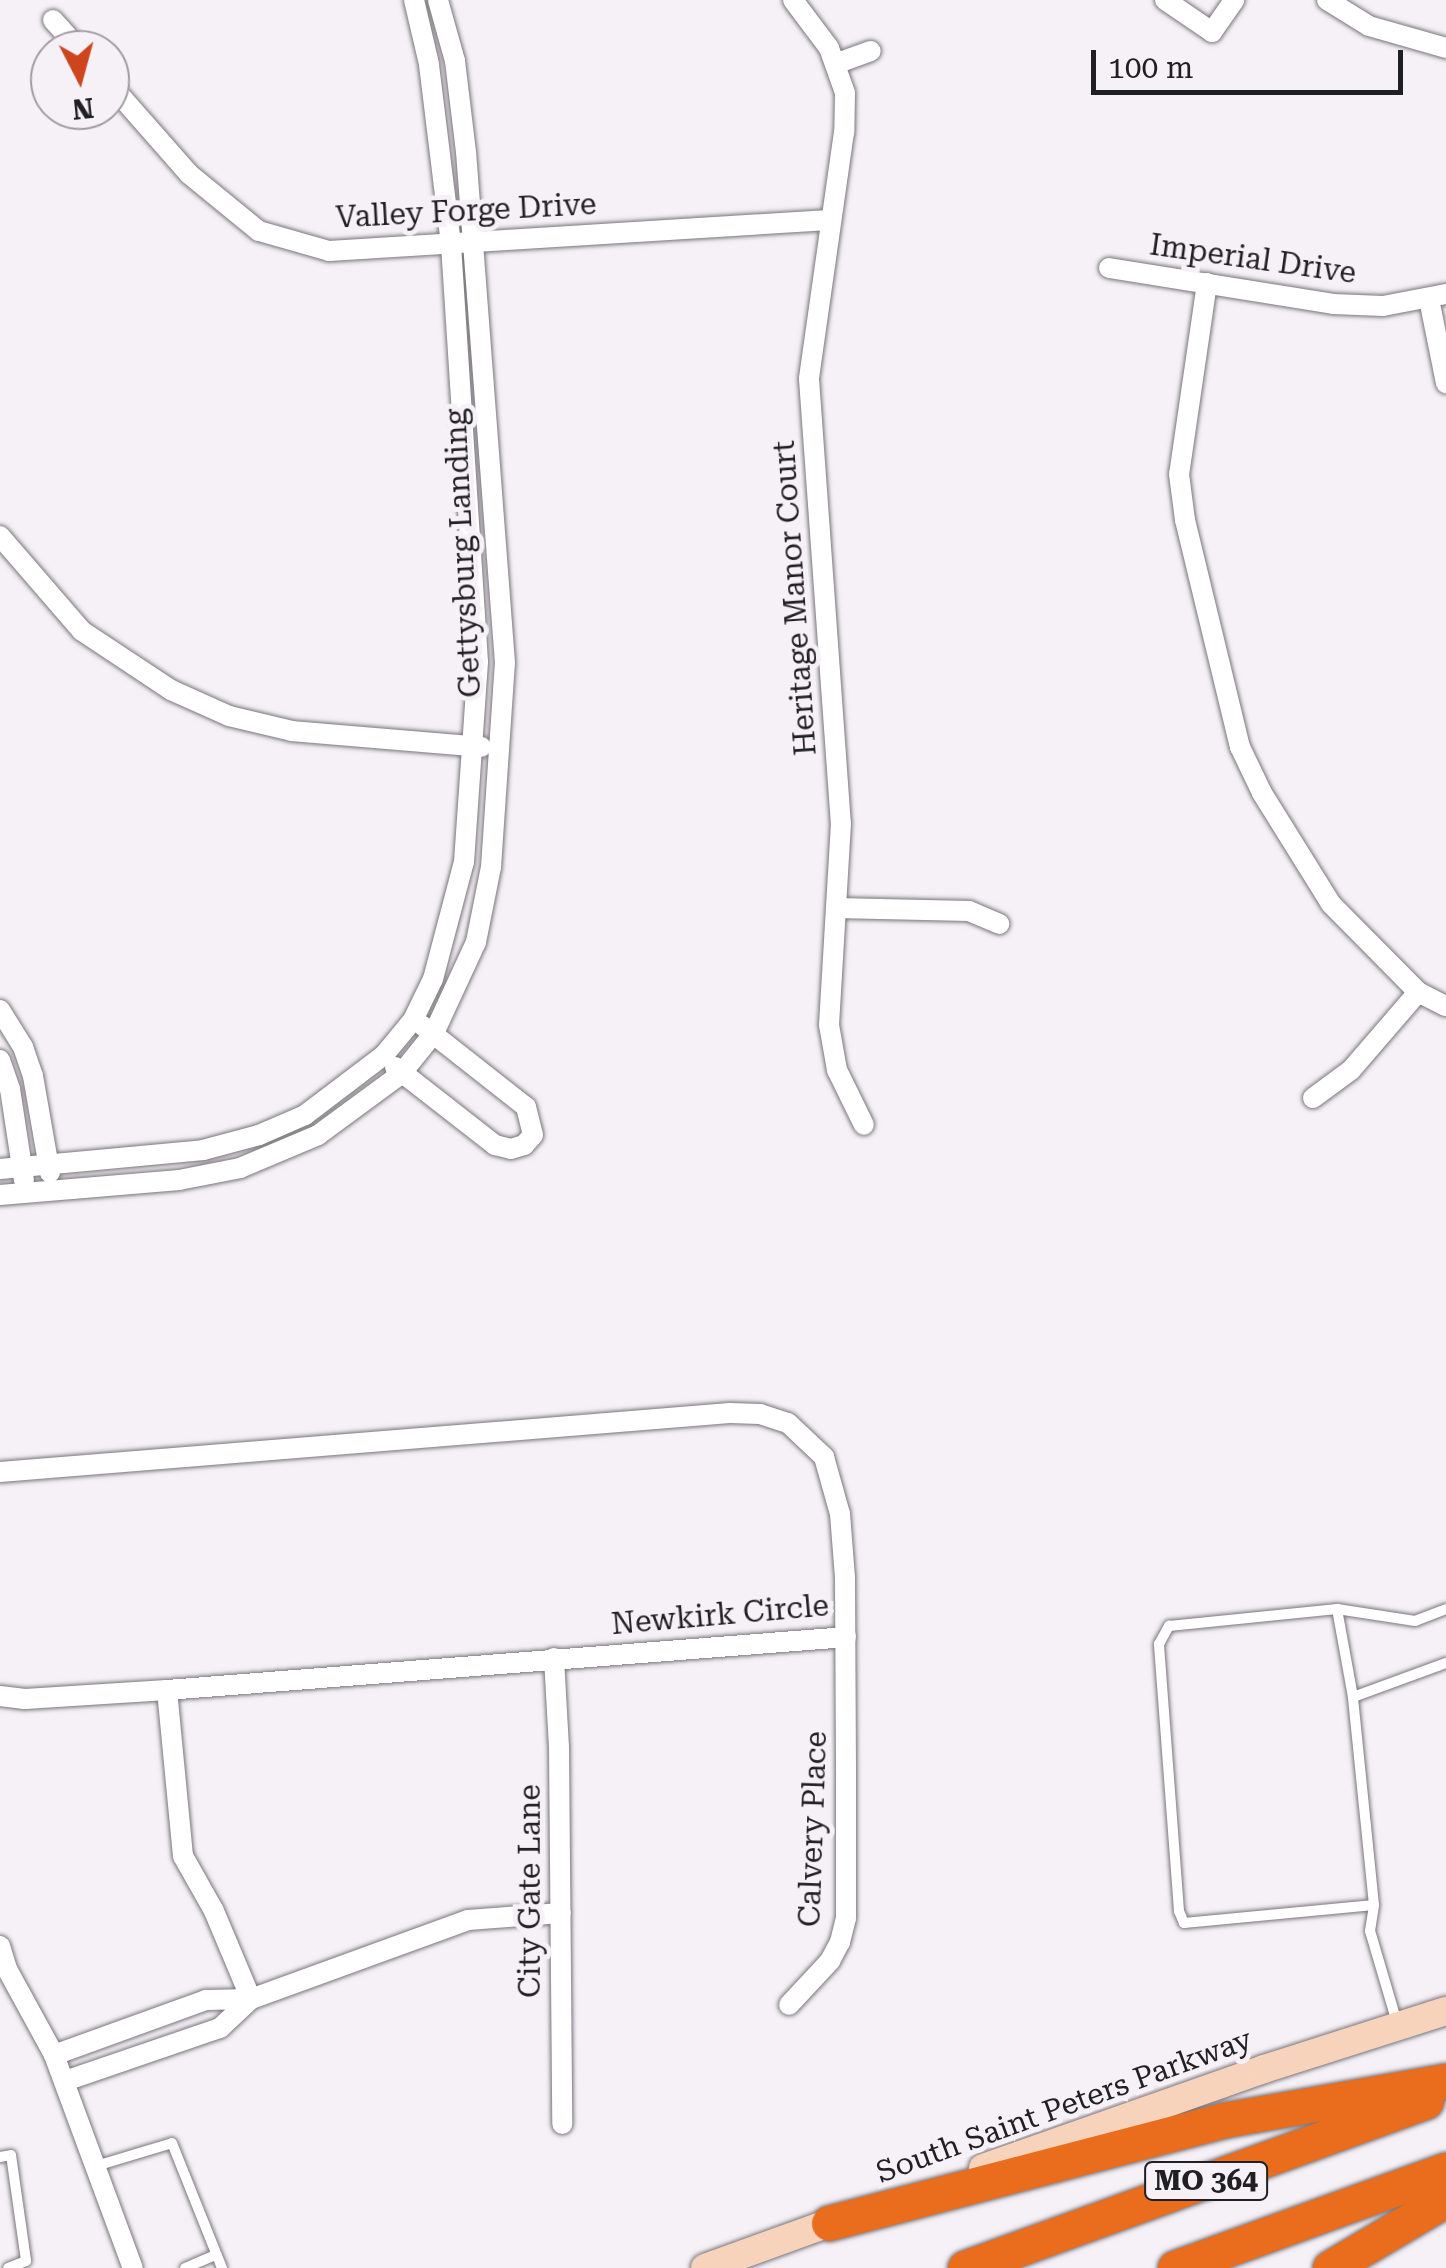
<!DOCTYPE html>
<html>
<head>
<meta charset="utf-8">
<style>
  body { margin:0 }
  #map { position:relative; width:1446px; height:2268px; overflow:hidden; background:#f5f1f7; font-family:"Roboto Serif",serif }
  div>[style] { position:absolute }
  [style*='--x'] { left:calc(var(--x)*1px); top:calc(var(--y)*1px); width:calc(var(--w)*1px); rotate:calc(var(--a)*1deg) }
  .roads { filter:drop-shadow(0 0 2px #79757b) drop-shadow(0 0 2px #79757b) }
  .lane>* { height:10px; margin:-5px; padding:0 5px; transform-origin:5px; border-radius:5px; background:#fff }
  .street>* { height:20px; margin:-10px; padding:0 10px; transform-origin:10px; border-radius:10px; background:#fff }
  .secondary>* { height:28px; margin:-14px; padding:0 14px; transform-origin:14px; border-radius:14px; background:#f8d3bb }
  .highway>* { height:35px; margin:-17.5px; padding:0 17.5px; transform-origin:17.5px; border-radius:17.5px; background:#e96d1d }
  span { translate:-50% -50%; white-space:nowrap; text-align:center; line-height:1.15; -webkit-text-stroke:10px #f5f1f7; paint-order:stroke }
  .shield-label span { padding:2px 8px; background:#f5f1f7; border:2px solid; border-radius:8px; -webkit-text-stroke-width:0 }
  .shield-label { font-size:28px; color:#201f21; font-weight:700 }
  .street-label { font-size:30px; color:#201f21 }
  .north { position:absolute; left:30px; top:30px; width:100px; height:100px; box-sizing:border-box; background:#f5f1f7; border:2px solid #a09da1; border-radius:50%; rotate:174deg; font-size:28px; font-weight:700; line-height:40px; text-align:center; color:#201f21 }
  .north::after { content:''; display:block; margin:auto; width:35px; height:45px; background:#cd441d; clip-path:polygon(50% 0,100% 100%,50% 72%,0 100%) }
  .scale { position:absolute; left:1091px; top:50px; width:312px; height:45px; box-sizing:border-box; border:5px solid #201f21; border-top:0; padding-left:12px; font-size:30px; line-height:35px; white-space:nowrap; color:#201f21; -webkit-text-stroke:8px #f5f1f7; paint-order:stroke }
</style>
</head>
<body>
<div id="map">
  <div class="roads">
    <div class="lane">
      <div style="--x:1337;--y:1609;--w:89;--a:79.7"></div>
      <div style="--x:1374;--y:1905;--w:191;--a:174.6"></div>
      <div style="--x:1184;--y:1923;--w:13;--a:-113"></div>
      <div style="--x:1179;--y:1911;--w:268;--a:-94.3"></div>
      <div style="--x:1159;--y:1644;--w:21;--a:-61"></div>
      <div style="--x:1169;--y:1626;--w:169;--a:-5.8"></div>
      <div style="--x:1337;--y:1609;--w:79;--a:8.7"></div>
      <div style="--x:1415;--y:1621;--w:33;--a:-21"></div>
      <div style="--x:1398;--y:2026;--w:99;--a:-106.4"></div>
      <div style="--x:1370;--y:1931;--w:26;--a:-81"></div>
      <div style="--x:1374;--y:1905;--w:209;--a:-95.8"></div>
      <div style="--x:1353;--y:1697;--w:99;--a:-20.1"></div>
      <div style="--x:0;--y:2157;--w:11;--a:-10"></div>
      <div style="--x:11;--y:2155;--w:107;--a:81.9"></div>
      <div style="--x:26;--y:2261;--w:19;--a:159"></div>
      <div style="--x:96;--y:2166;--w:79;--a:-16.8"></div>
      <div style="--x:172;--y:2143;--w:135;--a:68.2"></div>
      <div style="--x:185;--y:2268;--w:34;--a:-23"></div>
    </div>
    <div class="street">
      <div style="--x:793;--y:0;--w:60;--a:53.1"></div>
      <div style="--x:829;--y:48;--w:48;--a:70.4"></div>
      <div style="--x:845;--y:93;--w:39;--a:91"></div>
      <div style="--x:844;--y:132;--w:249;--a:98.1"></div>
      <div style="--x:809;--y:379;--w:445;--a:85.9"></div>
      <div style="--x:841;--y:823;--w:202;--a:93.4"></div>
      <div style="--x:829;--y:1025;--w:46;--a:79.9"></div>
      <div style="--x:837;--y:1070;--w:61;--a:63.9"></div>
      <div style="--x:1165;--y:0;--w:57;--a:34.2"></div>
      <div style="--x:1212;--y:32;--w:39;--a:-55"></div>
      <div style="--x:1327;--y:0;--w:49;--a:31.8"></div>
      <div style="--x:1369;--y:26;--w:80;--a:15.9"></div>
      <div style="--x:53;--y:20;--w:40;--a:48"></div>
      <div style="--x:835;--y:64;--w:38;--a:-20"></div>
      <div style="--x:110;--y:84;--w:120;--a:48.7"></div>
      <div style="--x:189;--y:174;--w:90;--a:39.2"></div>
      <div style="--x:259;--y:231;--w:73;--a:15.9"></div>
      <div style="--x:329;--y:251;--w:501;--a:-3.55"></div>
      <div style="--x:1109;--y:268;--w:227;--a:9.1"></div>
      <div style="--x:1333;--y:304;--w:50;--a:2.3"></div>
      <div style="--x:1383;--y:306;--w:64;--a:-10.8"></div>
      <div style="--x:1207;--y:283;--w:193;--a:98.3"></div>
      <div style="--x:1179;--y:474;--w:46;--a:82.6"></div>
      <div style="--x:1185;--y:520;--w:234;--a:76.4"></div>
      <div style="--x:1240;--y:747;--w:51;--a:64.4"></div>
      <div style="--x:1262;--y:793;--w:131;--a:58.1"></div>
      <div style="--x:1331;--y:904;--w:124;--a:45.3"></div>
      <div style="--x:1418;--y:992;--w:31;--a:27"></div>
      <div style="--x:1429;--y:299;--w:86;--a:78.6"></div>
      <div style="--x:0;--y:536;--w:125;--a:49.2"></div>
      <div style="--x:82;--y:631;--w:107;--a:33.5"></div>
      <div style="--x:171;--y:690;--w:64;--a:24.1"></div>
      <div style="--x:229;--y:716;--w:65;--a:13.4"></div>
      <div style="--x:292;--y:731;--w:190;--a:4.8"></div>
      <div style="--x:836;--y:908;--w:133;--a:1.3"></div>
      <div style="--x:969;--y:911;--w:33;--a:23"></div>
      <div style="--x:0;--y:1010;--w:44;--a:58.1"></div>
      <div style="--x:23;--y:1047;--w:31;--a:71"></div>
      <div style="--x:33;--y:1076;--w:98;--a:80.1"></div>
      <div style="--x:0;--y:1060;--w:31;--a:71"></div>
      <div style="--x:10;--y:1089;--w:92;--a:81.3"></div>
      <div style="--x:395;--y:1067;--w:127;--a:38"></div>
      <div style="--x:495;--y:1145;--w:16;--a:14"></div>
      <div style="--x:511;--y:1149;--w:14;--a:-17"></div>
      <div style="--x:524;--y:1145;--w:13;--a:-48"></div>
      <div style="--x:533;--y:1135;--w:29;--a:-104"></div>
      <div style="--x:526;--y:1107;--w:131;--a:-141.8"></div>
      <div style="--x:1313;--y:1098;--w:47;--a:-36.4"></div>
      <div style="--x:1351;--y:1070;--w:103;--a:-49.3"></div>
      <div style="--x:0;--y:1169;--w:204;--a:-5.3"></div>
      <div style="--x:203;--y:1150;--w:58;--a:-15"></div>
      <div style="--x:259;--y:1135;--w:50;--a:-23.5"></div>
      <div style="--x:305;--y:1115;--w:99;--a:-37.2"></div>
      <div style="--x:384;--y:1055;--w:45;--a:-50.4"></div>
      <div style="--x:413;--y:1020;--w:46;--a:-64"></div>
      <div style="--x:433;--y:979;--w:121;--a:-75.2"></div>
      <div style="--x:464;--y:862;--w:200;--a:-86"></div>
      <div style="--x:478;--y:662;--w:419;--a:-93.7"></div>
      <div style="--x:451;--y:244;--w:181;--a:-97"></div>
      <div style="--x:429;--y:64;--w:66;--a:-103.2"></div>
      <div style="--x:0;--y:1195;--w:180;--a:-4.8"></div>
      <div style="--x:179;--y:1180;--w:62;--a:-11.1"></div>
      <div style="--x:240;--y:1168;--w:85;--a:-22.9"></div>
      <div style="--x:318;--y:1135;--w:103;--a:-36.3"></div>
      <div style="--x:401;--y:1074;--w:53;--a:-51.2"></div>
      <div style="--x:434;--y:1033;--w:100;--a:-65.2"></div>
      <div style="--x:476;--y:942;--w:76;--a:-78.7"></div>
      <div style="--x:491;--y:867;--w:204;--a:-86.1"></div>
      <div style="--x:505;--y:663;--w:512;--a:-94.36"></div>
      <div style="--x:466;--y:152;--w:92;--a:-96.9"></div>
      <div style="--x:455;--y:61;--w:63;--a:-105.6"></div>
      <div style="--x:0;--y:1472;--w:732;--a:-4.62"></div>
      <div style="--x:730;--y:1413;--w:30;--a:2"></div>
      <div style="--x:760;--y:1414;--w:29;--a:18"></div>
      <div style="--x:788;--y:1423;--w:50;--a:43.4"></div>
      <div style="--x:824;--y:1457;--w:59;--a:74.3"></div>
      <div style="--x:840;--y:1514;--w:63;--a:85.5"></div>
      <div style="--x:845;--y:1577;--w:201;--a:89.7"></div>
      <div style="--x:846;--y:1778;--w:140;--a:90"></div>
      <div style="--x:846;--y:1918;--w:25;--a:104"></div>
      <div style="--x:840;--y:1942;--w:21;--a:118"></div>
      <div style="--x:830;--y:1961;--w:60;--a:133"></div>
      <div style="--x:554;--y:1658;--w:89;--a:86.8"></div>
      <div style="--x:559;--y:1747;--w:377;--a:89.5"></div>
      <div style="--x:167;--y:1690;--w:167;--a:84.5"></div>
      <div style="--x:183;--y:1856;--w:63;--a:60.6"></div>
      <div style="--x:214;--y:1911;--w:95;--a:67.2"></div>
      <div style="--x:0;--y:1696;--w:25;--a:7"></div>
      <div style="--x:25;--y:1699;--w:142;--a:-3.6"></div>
      <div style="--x:167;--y:1690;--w:681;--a:-4.46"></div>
      <div style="--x:0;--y:1946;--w:24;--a:73"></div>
      <div style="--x:7;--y:1969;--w:98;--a:61.3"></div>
      <div style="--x:54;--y:2055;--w:227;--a:69.7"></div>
      <div style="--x:54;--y:2055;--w:162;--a:-19.9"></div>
      <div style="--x:206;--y:2000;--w:45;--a:-1.3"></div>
      <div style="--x:251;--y:1999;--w:231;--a:-20"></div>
      <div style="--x:468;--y:1920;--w:93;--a:-4.3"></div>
      <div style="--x:65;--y:2081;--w:164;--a:-18.9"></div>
      <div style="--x:220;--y:2028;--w:42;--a:-43.1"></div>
    </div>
    <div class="secondary">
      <div style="--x:983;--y:2168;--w:298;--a:-19.4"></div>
      <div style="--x:1264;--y:2069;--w:191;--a:-17.7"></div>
      <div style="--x:705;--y:2268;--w:153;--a:-19.9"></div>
    </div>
    <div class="highway">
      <div style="--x:829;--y:2223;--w:408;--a:-14.6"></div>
      <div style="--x:1224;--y:2120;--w:225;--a:-10"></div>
      <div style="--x:965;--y:2268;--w:490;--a:-19.9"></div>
      <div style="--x:1175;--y:2268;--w:288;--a:-19.9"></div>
      <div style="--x:1330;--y:2268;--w:135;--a:-30.7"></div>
    </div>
  </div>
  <div class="shield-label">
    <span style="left:1206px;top:2181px">MO 364</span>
  </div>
  <div class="street-label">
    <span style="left:466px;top:211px;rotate:-3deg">Valley Forge Drive</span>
    <span style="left:1253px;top:259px;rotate:8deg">Imperial Drive</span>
    <span style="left:463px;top:553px;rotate:-93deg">Gettysburg Landing</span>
    <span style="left:795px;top:598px;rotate:-94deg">Heritage Manor Court</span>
    <span style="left:720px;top:1615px;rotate:-5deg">Newkirk Circle</span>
    <span style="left:813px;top:1829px;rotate:-88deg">Calvery Place</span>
    <span style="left:530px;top:1891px;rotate:-90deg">City Gate Lane</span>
    <span style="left:1064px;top:2106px;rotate:-20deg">South Saint Peters Parkway</span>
  </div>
  <div class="north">N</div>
  <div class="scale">100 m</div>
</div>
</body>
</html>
